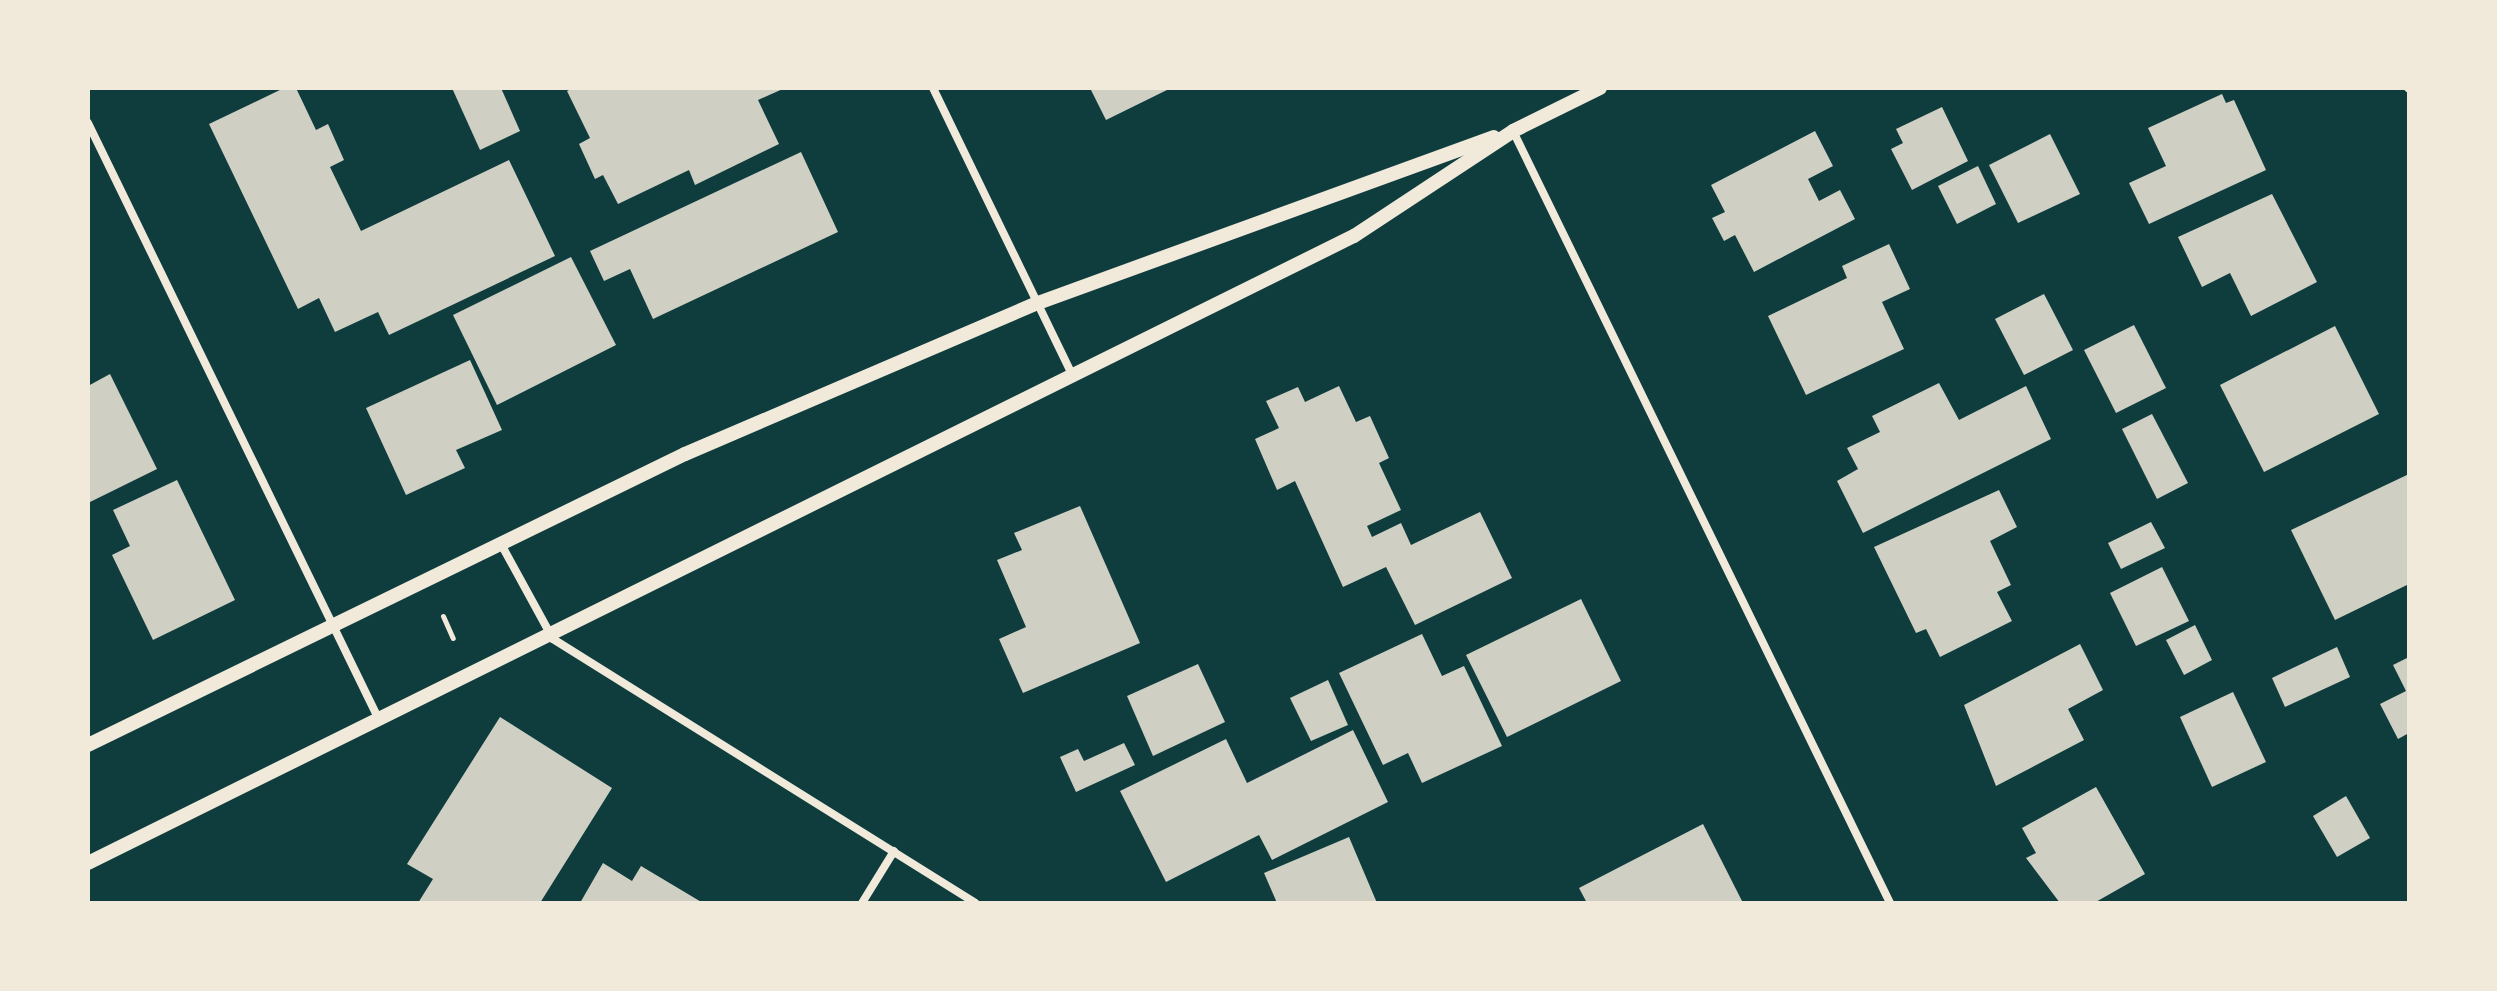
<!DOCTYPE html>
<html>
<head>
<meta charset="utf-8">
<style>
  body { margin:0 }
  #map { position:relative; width:2497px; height:991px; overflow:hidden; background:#0f3d3e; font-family:"Times New Roman",serif }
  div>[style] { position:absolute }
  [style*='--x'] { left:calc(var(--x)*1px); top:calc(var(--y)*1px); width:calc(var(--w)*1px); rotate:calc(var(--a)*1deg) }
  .building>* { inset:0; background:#cfcfc3 }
  .path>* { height:5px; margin:-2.5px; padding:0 2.5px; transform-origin:2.5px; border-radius:2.5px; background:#f1e9da }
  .minor>* { height:8px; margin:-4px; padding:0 4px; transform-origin:4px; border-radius:4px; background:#f1e9da }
  .tertiary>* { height:14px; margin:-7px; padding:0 7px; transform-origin:7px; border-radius:7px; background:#f1e9da }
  span { translate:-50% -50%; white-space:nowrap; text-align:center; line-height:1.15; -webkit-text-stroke:7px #f1e9da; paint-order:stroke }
  .frame { position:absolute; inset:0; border:90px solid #f1e9da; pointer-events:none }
</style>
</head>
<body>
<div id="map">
  <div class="building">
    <div style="clip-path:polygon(284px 88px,296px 88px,316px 130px,328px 124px,344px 160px,330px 167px,361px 231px,509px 160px,555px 256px,389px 335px,378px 312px,335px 332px,319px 298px,298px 309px,209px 124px)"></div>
    <div style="clip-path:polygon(452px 88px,501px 88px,520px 131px,480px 150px)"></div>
    <div style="clip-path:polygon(573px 88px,785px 88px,758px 100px,779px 144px,695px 185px,689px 170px,618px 204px,603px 175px,595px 179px,579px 144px,590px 138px,567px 91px)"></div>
    <div style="clip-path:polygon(1090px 88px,1171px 88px,1106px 120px)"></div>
    <div style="clip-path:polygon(2222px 94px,2226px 103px,2234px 100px,2266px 170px,2149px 224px,2129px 183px,2166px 166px,2148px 128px)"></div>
    <div style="clip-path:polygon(1942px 107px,1968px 161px,1912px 190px,1891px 149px,1903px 143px,1896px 129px)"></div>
    <div style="clip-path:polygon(1815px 131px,1833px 166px,1808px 179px,1819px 201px,1840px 190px,1855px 219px,1754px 272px,1735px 235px,1724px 241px,1712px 218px,1725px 212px,1711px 185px)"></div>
    <div style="clip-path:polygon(2050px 134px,2080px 194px,2018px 223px,1989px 165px)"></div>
    <div style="clip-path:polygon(801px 152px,838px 232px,653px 319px,630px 269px,604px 281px,590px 251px)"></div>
    <div style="clip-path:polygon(1978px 166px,1996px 204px,1957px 224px,1938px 186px)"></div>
    <div style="clip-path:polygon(2272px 194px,2317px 282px,2251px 316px,2230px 273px,2202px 287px,2178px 237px)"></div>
    <div style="clip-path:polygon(1889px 244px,1910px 289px,1882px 302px,1904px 349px,1806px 395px,1768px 316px,1847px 278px,1842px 266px)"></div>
    <div style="clip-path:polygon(571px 257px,616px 345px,497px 405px,453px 315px)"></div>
    <div style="clip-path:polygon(2044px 294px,2073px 350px,2024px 375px,1995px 319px)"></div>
    <div style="clip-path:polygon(2134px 325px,2166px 388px,2116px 413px,2084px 350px)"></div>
    <div style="clip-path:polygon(2335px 326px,2379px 414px,2264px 472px,2220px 385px)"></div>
    <div style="clip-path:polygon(470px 360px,502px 430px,456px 450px,465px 468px,406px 495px,366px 408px)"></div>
    <div style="clip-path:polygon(110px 374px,157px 469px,88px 503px,88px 386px)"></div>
    <div style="clip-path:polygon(1939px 383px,1959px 420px,2026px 386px,2051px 439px,1863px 533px,1837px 481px,1858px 469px,1847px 448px,1880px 432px,1872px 416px)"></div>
    <div style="clip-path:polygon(1339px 386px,1356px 422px,1370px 416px,1389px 458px,1379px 463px,1401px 510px,1367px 526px,1372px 537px,1401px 523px,1411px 545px,1480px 512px,1512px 578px,1415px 625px,1386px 567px,1343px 587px,1295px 481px,1277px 490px,1255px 439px,1279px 428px,1266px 401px,1298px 387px,1305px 402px)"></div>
    <div style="clip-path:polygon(2152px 414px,2188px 483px,2157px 499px,2122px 429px)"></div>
    <div style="clip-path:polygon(2409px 474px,2409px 584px,2335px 620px,2291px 530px)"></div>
    <div style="clip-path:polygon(177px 480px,235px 600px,153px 640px,112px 555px,130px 546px,113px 510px)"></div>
    <div style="clip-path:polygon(1999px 490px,2017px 527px,1990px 541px,2011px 585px,1997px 592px,2012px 621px,1940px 657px,1926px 629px,1916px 633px,1874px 547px)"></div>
    <div style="clip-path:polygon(1080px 506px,1140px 643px,1023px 693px,999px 639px,1026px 627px,997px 560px,1022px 550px,1014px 533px)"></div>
    <div style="clip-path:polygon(2151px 522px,2165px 548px,2121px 569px,2108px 543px)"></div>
    <div style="clip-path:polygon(2162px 567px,2189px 621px,2136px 646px,2110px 593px)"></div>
    <div style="clip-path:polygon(1581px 599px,1621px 681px,1507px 737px,1466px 655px)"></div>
    <div style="clip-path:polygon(2195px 625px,2212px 660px,2184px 675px,2166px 640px)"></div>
    <div style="clip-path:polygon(1422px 634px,1442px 676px,1464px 666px,1502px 746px,1422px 783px,1408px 753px,1383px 765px,1339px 673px)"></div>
    <div style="clip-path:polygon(2080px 644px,2103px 690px,2068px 709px,2084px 740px,1996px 786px,1964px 705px)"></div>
    <div style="clip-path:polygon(2337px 647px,2350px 677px,2285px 707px,2272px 678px)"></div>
    <div style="clip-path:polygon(2409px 657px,2409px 733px,2398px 739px,2380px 704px,2406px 691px,2393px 665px)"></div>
    <div style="clip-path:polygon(1198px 664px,1225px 722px,1153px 756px,1127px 696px)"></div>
    <div style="clip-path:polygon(1328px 680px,1348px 725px,1311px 741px,1290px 698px)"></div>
    <div style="clip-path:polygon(2233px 692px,2266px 762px,2212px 787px,2180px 717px)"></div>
    <div style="clip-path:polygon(500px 717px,612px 788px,540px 903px,418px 903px,433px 879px,407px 864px)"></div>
    <div style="clip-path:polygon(1353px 730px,1388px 802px,1272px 860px,1259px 835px,1166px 882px,1120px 791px,1226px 739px,1247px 783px)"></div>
    <div style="clip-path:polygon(1124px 743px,1135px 765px,1076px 792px,1060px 757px,1078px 749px,1084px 761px)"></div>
    <div style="clip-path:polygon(2096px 787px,2145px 874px,2094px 903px,2060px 903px,2026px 858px,2036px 853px,2022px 828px)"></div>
    <div style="clip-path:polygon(2346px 796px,2370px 838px,2337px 857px,2313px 816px)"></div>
    <div style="clip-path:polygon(1703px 824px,1743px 903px,1587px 903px,1579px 888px)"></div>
    <div style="clip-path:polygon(1349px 837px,1377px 903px,1277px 903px,1264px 873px)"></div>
    <div style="clip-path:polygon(603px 863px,632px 881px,641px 866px,703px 903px,580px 903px)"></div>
  </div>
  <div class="path">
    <div style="--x:443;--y:616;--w:24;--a:66"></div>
  </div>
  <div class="minor">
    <div style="--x:933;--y:88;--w:322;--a:64.1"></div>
    <div style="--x:2408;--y:88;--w:1;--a:45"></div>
    <div style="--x:88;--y:123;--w:664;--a:64.01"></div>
    <div style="--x:1513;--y:131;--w:859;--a:63.97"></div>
    <div style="--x:501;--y:544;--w:108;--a:61.3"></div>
    <div style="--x:553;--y:639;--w:498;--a:32"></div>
    <div style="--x:862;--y:903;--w:61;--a:-58.4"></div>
  </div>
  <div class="tertiary">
    <div style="--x:88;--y:745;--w:664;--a:-25.99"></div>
    <div style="--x:685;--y:454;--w:384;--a:-23.2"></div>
    <div style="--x:1038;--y:303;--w:485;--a:-20"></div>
    <div style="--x:88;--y:863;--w:1413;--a:-26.35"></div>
    <div style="--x:1354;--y:236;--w:191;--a:-33.4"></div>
    <div style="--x:1513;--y:131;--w:97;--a:-26.3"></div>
  </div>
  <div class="frame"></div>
</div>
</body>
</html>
